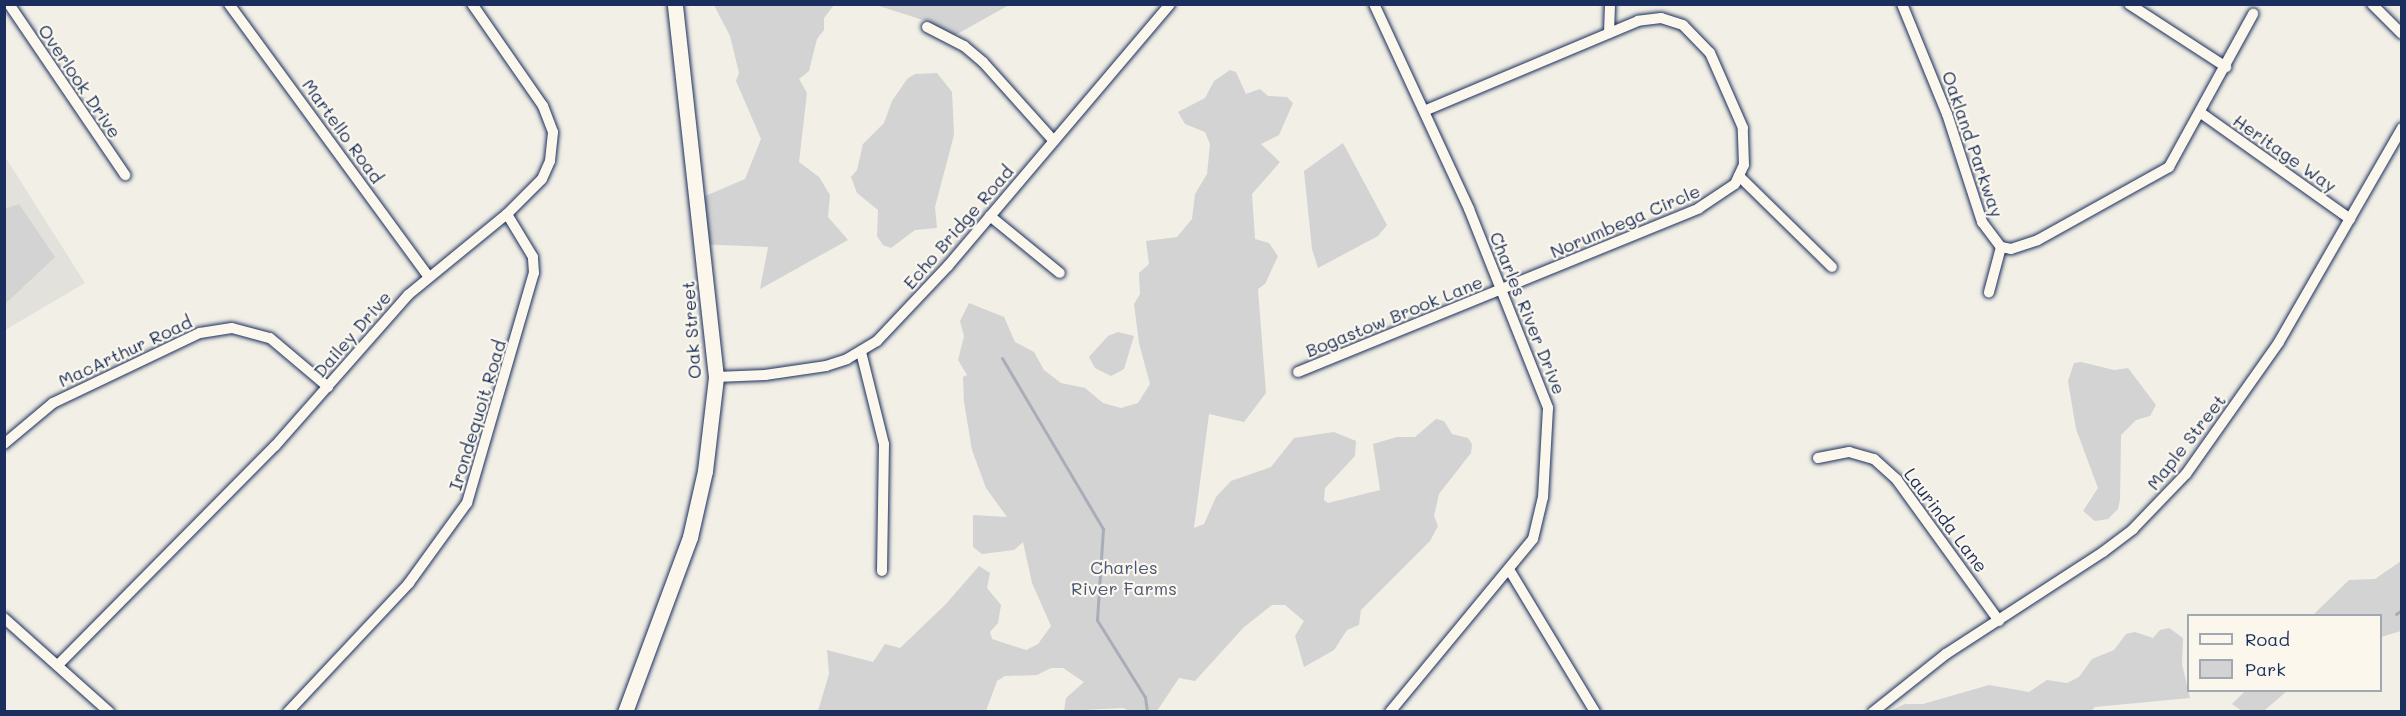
<!DOCTYPE html>
<html>
<head>
<meta charset="utf-8">
<style>
  body { margin:0 }
  #map { position:relative; width:2406px; height:716px; overflow:hidden; background:#f2efe6; font-family:Mali,sans-serif }
  div>[style] { position:absolute }
  [style*='--x'] { left:calc(var(--x)*1px); top:calc(var(--y)*1px); width:calc(var(--w)*1px); rotate:calc(var(--a)*1deg) }
  .built>* { inset:0; background:#e2e1dc }
  .green>* { inset:0; background:#d2d3d2 }
  .stream>* { height:3px; margin:-1.5px; padding:0 1.5px; transform-origin:1.5px; border-radius:1.5px; background:#a9adb7 }
  .roads { filter:drop-shadow(0 0 2px #1b2f5e) drop-shadow(0 0 2px #1b2f5e) }
  .minor>* { height:10px; margin:-5px; padding:0 5px; transform-origin:5px; border-radius:5px; background:#fbf7ec }
  .secondary>* { height:15px; margin:-7.5px; padding:0 7.5px; transform-origin:7.5px; border-radius:7.5px; background:#fbf7ec }
  span { translate:-50% -50%; white-space:nowrap; text-align:center; line-height:1.15; -webkit-text-stroke:4.5px #fbf7ec; paint-order:stroke }
  .street-label { font-size:18px; color:#1b2f5e }
  .park-label { font-size:18px; color:#49587b }
  .frame { position:absolute; inset:0; border:6px solid #1b2f5e; pointer-events:none }
  .legend { position:absolute; left:2187px; top:614px; width:195px; height:78px; box-sizing:border-box; background:#fbf7ec; border:2px solid #a1a7b3; margin:0; padding:8px 10px; list-style:none; font-size:18px; color:#1b2f5e }
  .legend li { display:flex; align-items:center; gap:12px; height:30px }
  .legend b { width:30px; border:2px solid #a1a7b3 }
</style>
</head>
<body>
<div id="map">
  <div class="built">
    <div style="clip-path:polygon(4px 155px,85px 283px,5px 330px,4px 330px)"></div>
  </div>
  <div class="green">
    <div style="clip-path:polygon(714px 5px,834px 5px,824px 18px,824px 30px,817px 39px,809px 71px,799px 79px,807px 93px,799px 162px,819px 177px,830px 195px,828px 217px,848px 240px,760px 289px,768px 247px,696px 244px,689px 203px,745px 179px,761px 139px,736px 81px,739px 73px,730px 36px)"></div>
    <div style="clip-path:polygon(876px 5px,1009px 5px,943px 42px,929px 22px)"></div>
    <div style="clip-path:polygon(1230px 70px,1236px 72px,1246px 94px,1260px 89px,1268px 96px,1287px 97px,1293px 103px,1279px 135px,1261px 144px,1280px 162px,1252px 194px,1255px 239px,1269px 243px,1278px 256px,1265px 284px,1258px 289px,1266px 393px,1244px 422px,1209px 414px,1194px 528px,1204px 524px,1216px 497px,1231px 481px,1271px 467px,1294px 438px,1334px 432px,1356px 441px,1355px 456px,1325px 488px,1324px 500px,1328px 503px,1380px 490px,1373px 444px,1397px 437px,1415px 437px,1436px 419px,1444px 421px,1452px 434px,1468px 438px,1472px 444px,1471px 453px,1439px 494px,1434px 516px,1438px 526px,1430px 541px,1361px 610px,1359px 625px,1347px 630px,1334px 650px,1304px 667px,1295px 636px,1304px 621px,1285px 605px,1272px 605px,1244px 627px,1195px 681px,1179px 678px,1157px 711px,1130px 711px,1123px 708px,1064px 711px,1066px 698px,1084px 682px,1063px 668px,1051px 668px,1037px 675px,1005px 676px,997px 681px,986px 711px,818px 711px,829px 674px,827px 650px,873px 662px,885px 644px,900px 648px,946px 604px,979px 566px,990px 573px,987px 588px,1001px 605px,998px 623px,990px 632px,992px 639px,1026px 650px,1038px 644px,1051px 626px,1032px 583px,1023px 542px,1014px 550px,982px 554px,973px 547px,973px 515px,1007px 517px,986px 488px,972px 450px,964px 402px,963px 377px,967px 375px,958px 360px,964px 336px,960px 321px,969px 303px,1004px 317px,1015px 342px,1034px 352px,1044px 370px,1061px 383px,1085px 388px,1103px 403px,1121px 408px,1138px 403px,1150px 384px,1139px 343px,1134px 304px,1140px 294px,1139px 273px,1149px 264px,1146px 241px,1177px 237px,1192px 219px,1195px 194px,1207px 174px,1210px 144px,1205px 132px,1185px 124px,1178px 112px,1205px 98px,1214px 81px)"></div>
    <div style="clip-path:polygon(937px 73px,952px 92px,954px 135px,935px 207px,937px 228px,915px 230px,891px 248px,883px 245px,877px 236px,878px 210px,857px 193px,851px 177px,857px 170px,863px 144px,884px 123px,892px 101px,907px 79px,915px 74px)"></div>
    <div style="clip-path:polygon(1343px 143px,1387px 225px,1378px 236px,1318px 268px,1312px 249px,1304px 171px)"></div>
    <div style="clip-path:polygon(19px 204px,55px 257px,5px 304px,5px 209px)"></div>
    <div style="clip-path:polygon(1118px 332px,1134px 336px,1124px 369px,1111px 376px,1095px 368px,1089px 357px,1108px 336px)"></div>
    <div style="clip-path:polygon(2081px 362px,2114px 370px,2128px 368px,2156px 405px,2150px 416px,2136px 420px,2121px 435px,2120px 499px,2118px 509px,2108px 519px,2095px 521px,2083px 511px,2098px 488px,2076px 429px,2068px 381px,2074px 363px)"></div>
    <div style="clip-path:polygon(2401px 561px,2401px 631px,2381px 637px,2380px 616px,2313px 615px,2349px 580px,2375px 579px)"></div>
    <div style="clip-path:polygon(2169px 628px,2183px 638px,2182px 664px,2190px 698px,2095px 707px,2090px 712px,1890px 711px,1905px 704px,1923px 704px,1989px 685px,2029px 692px,2047px 680px,2067px 683px,2079px 677px,2092px 659px,2114px 650px,2126px 634px,2135px 632px,2153px 638px,2160px 630px)"></div>
    <div style="clip-path:polygon(2246px 690px,2287px 690px,2287px 691px,2265px 710px,2242px 711px,2232px 704px)"></div>
  </div>
  <div class="stream">
    <div style="--x:1002;--y:358;--w:199;--a:59.4"></div>
    <div style="--x:1103;--y:529;--w:91;--a:93.8"></div>
    <div style="--x:1097;--y:620;--w:91;--a:58.1"></div>
    <div style="--x:1145;--y:697;--w:15;--a:82"></div>
    <div style="--x:2396;--y:614;--w:7;--a:-34"></div>
  </div>
  <div class="roads">
    <div class="minor">
      <div style="--x:9;--y:4;--w:207;--a:55.8"></div>
      <div style="--x:229;--y:4;--w:338;--a:53.8"></div>
      <div style="--x:1374;--y:4;--w:226;--a:65.1"></div>
      <div style="--x:1469;--y:209;--w:214;--a:68.3"></div>
      <div style="--x:1548;--y:408;--w:89;--a:93.2"></div>
      <div style="--x:1543;--y:497;--w:43;--a:103.4"></div>
      <div style="--x:1533;--y:539;--w:224;--a:129.6"></div>
      <div style="--x:1902;--y:4;--w:119;--a:67.8"></div>
      <div style="--x:1947;--y:114;--w:114;--a:72"></div>
      <div style="--x:1982;--y:222;--w:31;--a:53"></div>
      <div style="--x:2001;--y:247;--w:47;--a:104.9"></div>
      <div style="--x:2129;--y:4;--w:116;--a:33"></div>
      <div style="--x:2372;--y:4;--w:42;--a:45"></div>
      <div style="--x:927;--y:27;--w:42;--a:27.2"></div>
      <div style="--x:964;--y:46;--w:25;--a:40"></div>
      <div style="--x:983;--y:62;--w:106;--a:48.1"></div>
      <div style="--x:1609;--y:33;--w:29;--a:-88"></div>
      <div style="--x:2201;--y:113;--w:183;--a:35.4"></div>
      <div style="--x:1739;--y:176;--w:130;--a:44.4"></div>
      <div style="--x:990;--y:216;--w:90;--a:39.2"></div>
      <div style="--x:2001;--y:247;--w:10;--a:11"></div>
      <div style="--x:2011;--y:249;--w:28;--a:-18"></div>
      <div style="--x:2038;--y:240;--w:150;--a:-29.1"></div>
      <div style="--x:2169;--y:167;--w:175;--a:-61.2"></div>
      <div style="--x:861;--y:352;--w:95;--a:76"></div>
      <div style="--x:884;--y:444;--w:127;--a:90.9"></div>
      <div style="--x:1298;--y:372;--w:433;--a:-22.2"></div>
      <div style="--x:1699;--y:208;--w:43;--a:-33.7"></div>
      <div style="--x:1735;--y:184;--w:21;--a:-65"></div>
      <div style="--x:1744;--y:165;--w:37;--a:-92"></div>
      <div style="--x:1743;--y:128;--w:82;--a:-113.7"></div>
      <div style="--x:1710;--y:53;--w:39;--a:-134"></div>
      <div style="--x:1683;--y:25;--w:23;--a:-162"></div>
      <div style="--x:1661;--y:18;--w:23;--a:173"></div>
      <div style="--x:1638;--y:21;--w:230;--a:157.2"></div>
      <div style="--x:716;--y:377;--w:49;--a:-2.3"></div>
      <div style="--x:765;--y:375;--w:62;--a:-8.4"></div>
      <div style="--x:826;--y:366;--w:22;--a:-18"></div>
      <div style="--x:847;--y:359;--w:35;--a:-31"></div>
      <div style="--x:877;--y:341;--w:103;--a:-46.6"></div>
      <div style="--x:948;--y:266;--w:343;--a:-49.7"></div>
      <div style="--x:4;--y:444;--w:64;--a:-39.9"></div>
      <div style="--x:53;--y:403;--w:163;--a:-25.5"></div>
      <div style="--x:200;--y:333;--w:32;--a:-9"></div>
      <div style="--x:232;--y:328;--w:39;--a:15"></div>
      <div style="--x:270;--y:338;--w:76;--a:40.2"></div>
      <div style="--x:1818;--y:458;--w:32;--a:-11"></div>
      <div style="--x:1849;--y:452;--w:26;--a:16"></div>
      <div style="--x:1874;--y:459;--w:31;--a:42"></div>
      <div style="--x:1897;--y:480;--w:174;--a:54.1"></div>
      <div style="--x:1510;--y:571;--w:165;--a:58.9"></div>
      <div style="--x:4;--y:618;--w:141;--a:41.8"></div>
      <div style="--x:58;--y:665;--w:308;--a:-45.3"></div>
      <div style="--x:275;--y:446;--w:201;--a:-48.6"></div>
      <div style="--x:408;--y:295;--w:128;--a:-39.3"></div>
      <div style="--x:507;--y:214;--w:49;--a:-45"></div>
      <div style="--x:542;--y:179;--w:20;--a:-66"></div>
      <div style="--x:550;--y:161;--w:29;--a:-84"></div>
      <div style="--x:553;--y:132;--w:28;--a:-111"></div>
      <div style="--x:543;--y:106;--w:124;--a:-124.8"></div>
      <div style="--x:288;--y:712;--w:177;--a:-46.8"></div>
      <div style="--x:409;--y:583;--w:99;--a:-54.1"></div>
      <div style="--x:467;--y:503;--w:240;--a:-73.8"></div>
      <div style="--x:534;--y:273;--w:16;--a:-94"></div>
      <div style="--x:533;--y:257;--w:50;--a:-121.2"></div>
      <div style="--x:1873;--y:712;--w:93;--a:-38.5"></div>
      <div style="--x:1946;--y:654;--w:187;--a:-33"></div>
      <div style="--x:2103;--y:552;--w:38;--a:-37"></div>
      <div style="--x:2133;--y:529;--w:76;--a:-46.1"></div>
      <div style="--x:2186;--y:474;--w:161;--a:-54.8"></div>
      <div style="--x:2279;--y:342;--w:247;--a:-60.1"></div>
    </div>
    <div class="secondary">
      <div style="--x:625;--y:712;--w:187;--a:-69.6"></div>
      <div style="--x:690;--y:537;--w:68;--a:-77.2"></div>
      <div style="--x:705;--y:471;--w:95;--a:-83.3"></div>
      <div style="--x:716;--y:377;--w:375;--a:-96.3"></div>
    </div>
  </div>
  <div class="street-label">
    <span style="left:80px;top:81px;rotate:56deg">Overlook Drive</span>
    <span style="left:343px;top:131px;rotate:54deg">Martello Road</span>
    <span style="left:1973px;top:144px;rotate:71deg">Oakland Parkway</span>
    <span style="left:2285px;top:153px;rotate:35deg">Heritage Way</span>
    <span style="left:1625px;top:221px;rotate:-23deg">Norumbega Circle</span>
    <span style="left:958px;top:227px;rotate:-49deg">Echo Bridge Road</span>
    <span style="left:1528px;top:313px;rotate:68deg">Charles River Drive</span>
    <span style="left:1394px;top:316px;rotate:-22deg">Bogastow Brook Lane</span>
    <span style="left:691px;top:330px;rotate:-94deg">Oak Street</span>
    <span style="left:352px;top:334px;rotate:-49deg">Dailey Drive</span>
    <span style="left:125px;top:351px;rotate:-25deg">MacArthur Road</span>
    <span style="left:477px;top:415px;rotate:-73deg">Irondequoit Road</span>
    <span style="left:2186px;top:442px;rotate:-52deg">Maple Street</span>
    <span style="left:1946px;top:520px;rotate:53deg">Laurinda Lane</span>
  </div>
  <div class="park-label">
    <span style="left:1124px;top:578px">Charles<br>River Farms</span>
  </div>
  <div class="frame"></div>
  <ul class="legend">
  <li><b style="height:8px;background:#fbf7ec"></b>Road</li>
  <li><b style="height:16px;background:#d2d3d2"></b>Park</li>
  </ul>
</div>
</body>
</html>
